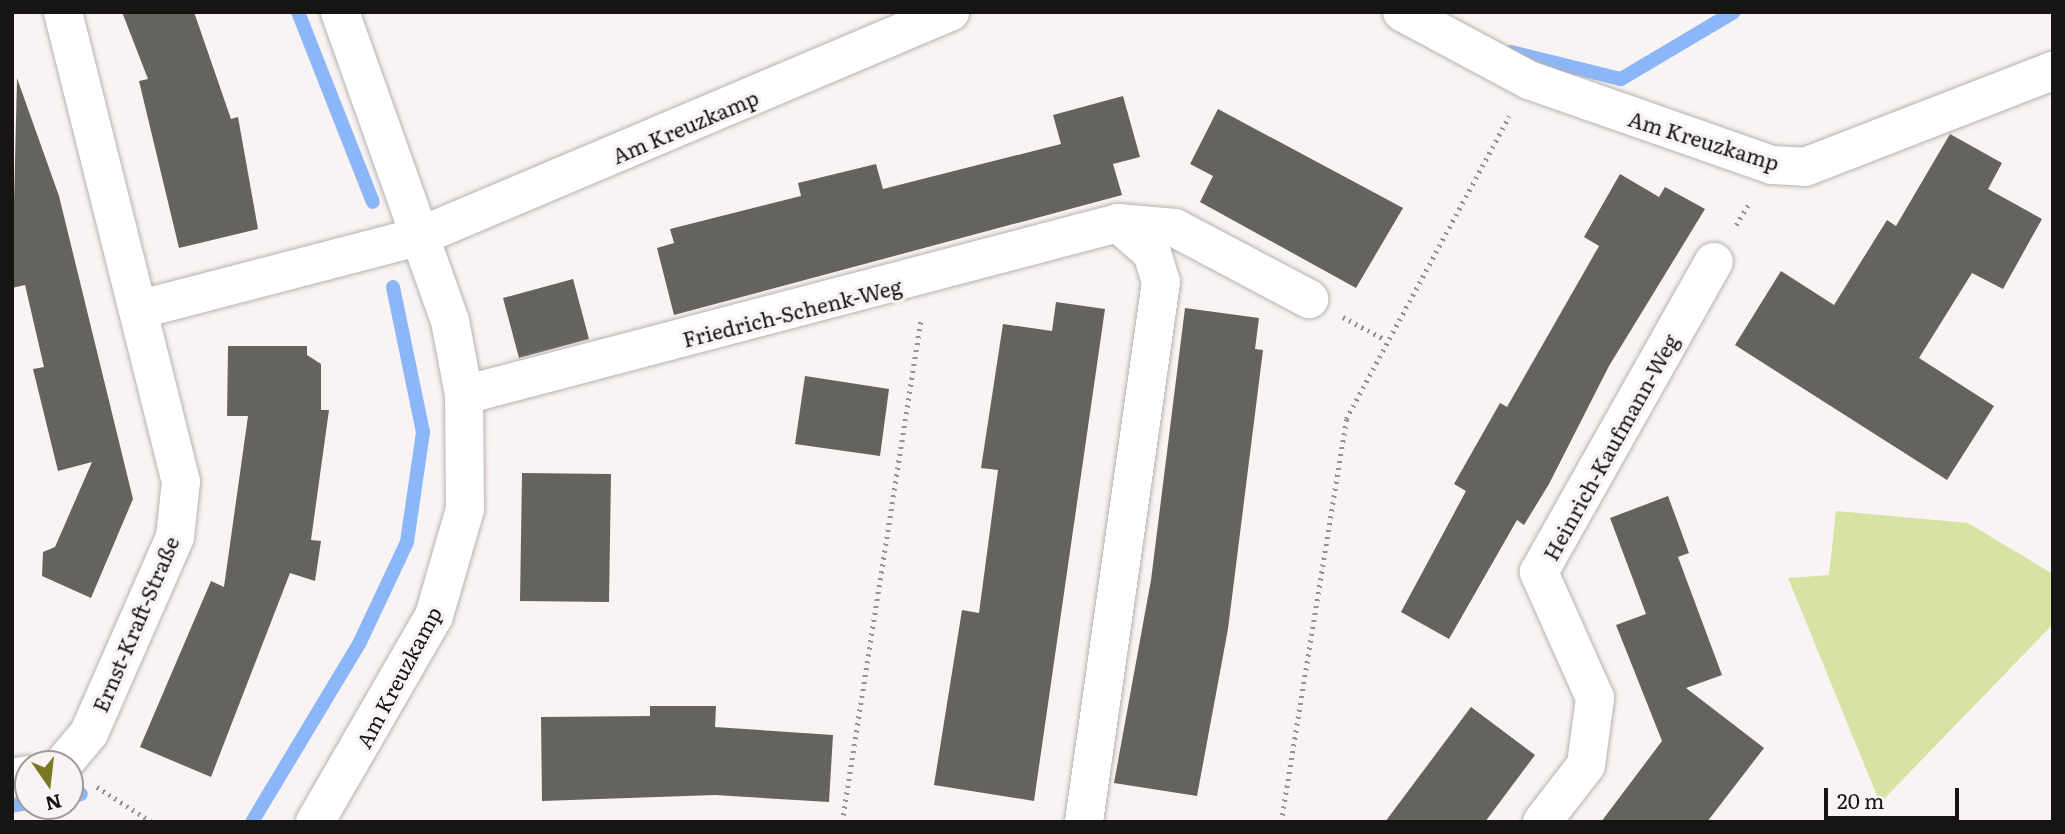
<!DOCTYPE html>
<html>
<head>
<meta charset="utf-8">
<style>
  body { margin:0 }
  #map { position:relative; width:2065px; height:834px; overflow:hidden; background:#f9f4f3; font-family:Literata,serif }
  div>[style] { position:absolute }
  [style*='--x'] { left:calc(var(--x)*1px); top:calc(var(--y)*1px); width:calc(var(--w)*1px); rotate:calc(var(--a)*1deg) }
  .green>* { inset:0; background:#d6e3a3 }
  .stream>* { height:14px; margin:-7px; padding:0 7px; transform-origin:7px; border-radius:7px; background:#8bb6f8 }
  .building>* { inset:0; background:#656360 }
  .path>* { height:4.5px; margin-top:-2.25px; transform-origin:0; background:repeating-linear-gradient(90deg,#959291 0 2px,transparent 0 7px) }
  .roads { filter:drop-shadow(0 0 2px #b6b2b0) drop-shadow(0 0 2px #b6b2b0) }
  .minor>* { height:38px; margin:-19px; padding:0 19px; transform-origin:19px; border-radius:19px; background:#fff }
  span { translate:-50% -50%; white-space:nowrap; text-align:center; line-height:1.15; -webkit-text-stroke:7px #f9f4f3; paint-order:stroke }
  .street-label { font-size:21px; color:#161514 }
  .frame { position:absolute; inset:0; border:14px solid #161514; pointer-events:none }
  .north { position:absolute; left:14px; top:750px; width:70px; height:70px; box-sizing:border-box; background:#f9f4f3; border:2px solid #9e9b9a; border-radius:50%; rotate:166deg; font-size:19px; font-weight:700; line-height:28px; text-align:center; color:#161514 }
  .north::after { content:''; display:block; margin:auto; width:24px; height:32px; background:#787920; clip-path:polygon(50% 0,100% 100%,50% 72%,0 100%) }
  .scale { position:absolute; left:1824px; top:788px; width:135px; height:32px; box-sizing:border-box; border:4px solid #161514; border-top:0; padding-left:9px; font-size:21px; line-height:24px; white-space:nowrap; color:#161514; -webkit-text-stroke:5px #f9f4f3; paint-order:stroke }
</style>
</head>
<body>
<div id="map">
  <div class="green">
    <div style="clip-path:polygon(1836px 511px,1968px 523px,2053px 574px,2053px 624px,1880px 803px,1788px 578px,1829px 575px)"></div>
  </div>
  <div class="stream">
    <div style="--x:298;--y:12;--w:204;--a:68.5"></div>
    <div style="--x:1511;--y:52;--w:113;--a:13.8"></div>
    <div style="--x:1621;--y:79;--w:131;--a:-30.7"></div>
    <div style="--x:70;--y:796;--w:11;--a:-10"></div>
    <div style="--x:12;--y:806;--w:16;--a:-11"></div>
    <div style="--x:252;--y:822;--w:210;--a:-59"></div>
    <div style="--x:360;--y:642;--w:110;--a:-64.8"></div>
    <div style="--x:407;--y:542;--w:111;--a:-81.7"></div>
    <div style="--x:423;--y:432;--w:148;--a:-101.7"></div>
  </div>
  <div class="building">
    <div style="clip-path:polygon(122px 12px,194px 12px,231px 119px,238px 117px,258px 229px,179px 248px,139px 81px,148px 79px)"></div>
    <div style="clip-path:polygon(17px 78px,59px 196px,133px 499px,91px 598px,42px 576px,43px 552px,55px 547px,92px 462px,58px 471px,33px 369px,44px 367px,25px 285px,12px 288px)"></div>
    <div style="clip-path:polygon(1123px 96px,1140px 157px,1113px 164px,1122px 195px,674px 315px,657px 248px,674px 243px,670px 229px,801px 196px,798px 183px,876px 164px,883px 189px,1061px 144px,1053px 115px)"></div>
    <div style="clip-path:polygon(1218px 109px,1403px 208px,1356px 288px,1200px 202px,1213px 176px,1190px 164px)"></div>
    <div style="clip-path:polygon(1950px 134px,2002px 163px,1988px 189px,2042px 219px,2003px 289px,1972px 273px,1919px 358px,1994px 406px,1947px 480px,1735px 345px,1781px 271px,1834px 305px,1887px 220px,1896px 226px)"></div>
    <div style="clip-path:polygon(1620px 174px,1659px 197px,1665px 187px,1705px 209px,1609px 366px,1549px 484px,1524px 525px,1517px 520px,1449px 639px,1401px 612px,1466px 491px,1454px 484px,1500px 403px,1507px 407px,1599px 246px,1584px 237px)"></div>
    <div style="clip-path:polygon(573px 279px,589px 339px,519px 358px,503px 298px)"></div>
    <div style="clip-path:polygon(1056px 302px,1105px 309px,1034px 801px,934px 785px,962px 610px,979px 613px,998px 470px,981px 468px,1003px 324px,1052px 331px)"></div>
    <div style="clip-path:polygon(1185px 308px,1259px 318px,1255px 349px,1263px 350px,1228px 629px,1197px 796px,1114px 783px,1151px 580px)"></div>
    <div style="clip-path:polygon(228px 346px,307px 346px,307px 355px,321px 364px,321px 410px,329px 410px,311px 540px,321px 541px,315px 581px,290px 573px,211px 777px,140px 747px,211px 581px,224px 587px,248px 416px,227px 416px)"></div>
    <div style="clip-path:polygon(805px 376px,889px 389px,880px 456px,795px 444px)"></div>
    <div style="clip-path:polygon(522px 473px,611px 474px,609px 602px,520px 601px)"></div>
    <div style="clip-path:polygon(1668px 496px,1689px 553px,1678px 557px,1722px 675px,1686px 688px,1764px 748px,1707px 822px,1601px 822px,1662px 741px,1616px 625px,1646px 614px,1610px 518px)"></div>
    <div style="clip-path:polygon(650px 706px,716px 706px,715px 727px,833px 735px,829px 802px,715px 795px,542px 801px,541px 717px,650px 716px)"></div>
    <div style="clip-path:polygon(1471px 707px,1535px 755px,1485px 822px,1385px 822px)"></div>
  </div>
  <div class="path">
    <div style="--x:1736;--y:225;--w:26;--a:-59"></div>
    <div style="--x:1343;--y:317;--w:49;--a:28.1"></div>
    <div style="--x:97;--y:787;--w:65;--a:32.5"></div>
    <div style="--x:842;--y:822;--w:510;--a:-81.09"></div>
    <div style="--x:1281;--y:822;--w:408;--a:-80.8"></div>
    <div style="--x:1346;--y:419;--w:344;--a:-61.7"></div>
  </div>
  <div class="roads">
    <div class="minor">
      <div style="--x:1402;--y:12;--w:144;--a:28.2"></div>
      <div style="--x:1529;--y:80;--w:257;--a:19.3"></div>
      <div style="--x:1772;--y:165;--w:33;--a:3"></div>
      <div style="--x:1805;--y:167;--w:266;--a:-21.2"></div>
      <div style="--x:1118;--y:223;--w:57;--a:5"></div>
      <div style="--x:1175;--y:228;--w:152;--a:27.9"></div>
      <div style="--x:141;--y:309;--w:286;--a:-14.6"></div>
      <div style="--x:418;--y:237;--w:578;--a:-22.93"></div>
      <div style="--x:464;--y:395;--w:676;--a:-14.73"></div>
      <div style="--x:1118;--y:223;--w:45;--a:41.4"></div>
      <div style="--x:1152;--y:253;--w:30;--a:73"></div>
      <div style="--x:1161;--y:282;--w:545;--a:98.12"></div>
      <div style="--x:63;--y:764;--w:40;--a:-50"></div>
      <div style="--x:89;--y:733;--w:214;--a:-66.3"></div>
      <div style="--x:175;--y:537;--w:55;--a:-83.8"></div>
      <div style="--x:181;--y:482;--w:485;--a:-104.1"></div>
      <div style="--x:12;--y:778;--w:16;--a:-11"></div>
      <div style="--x:315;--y:822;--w:238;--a:-60"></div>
      <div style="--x:434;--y:616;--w:111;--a:-73.8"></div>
      <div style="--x:465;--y:509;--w:114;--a:-90.5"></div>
      <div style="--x:464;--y:395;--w:75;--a:-100.7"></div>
      <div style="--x:450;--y:321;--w:328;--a:-109.6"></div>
      <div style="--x:1542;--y:822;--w:72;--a:-52.3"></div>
      <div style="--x:1586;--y:765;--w:68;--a:-82.3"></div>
      <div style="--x:1595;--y:698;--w:138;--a:-114"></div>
      <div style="--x:1539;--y:572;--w:356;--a:-60.6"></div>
    </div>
  </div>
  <div class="street-label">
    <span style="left:685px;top:126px;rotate:-23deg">Am Kreuzkamp</span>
    <span style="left:1704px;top:140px;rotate:17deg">Am Kreuzkamp</span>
    <span style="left:792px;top:312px;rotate:-14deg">Friedrich-Schenk-Weg</span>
    <span style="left:1610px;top:447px;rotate:-61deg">Heinrich-Kaufmann-Weg</span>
    <span style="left:135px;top:624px;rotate:-67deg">Ernst-Kraft-Straße</span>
    <span style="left:398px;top:677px;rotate:-62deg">Am Kreuzkamp</span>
  </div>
  <div class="frame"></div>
  <div class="north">N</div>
  <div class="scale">20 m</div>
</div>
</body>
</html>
